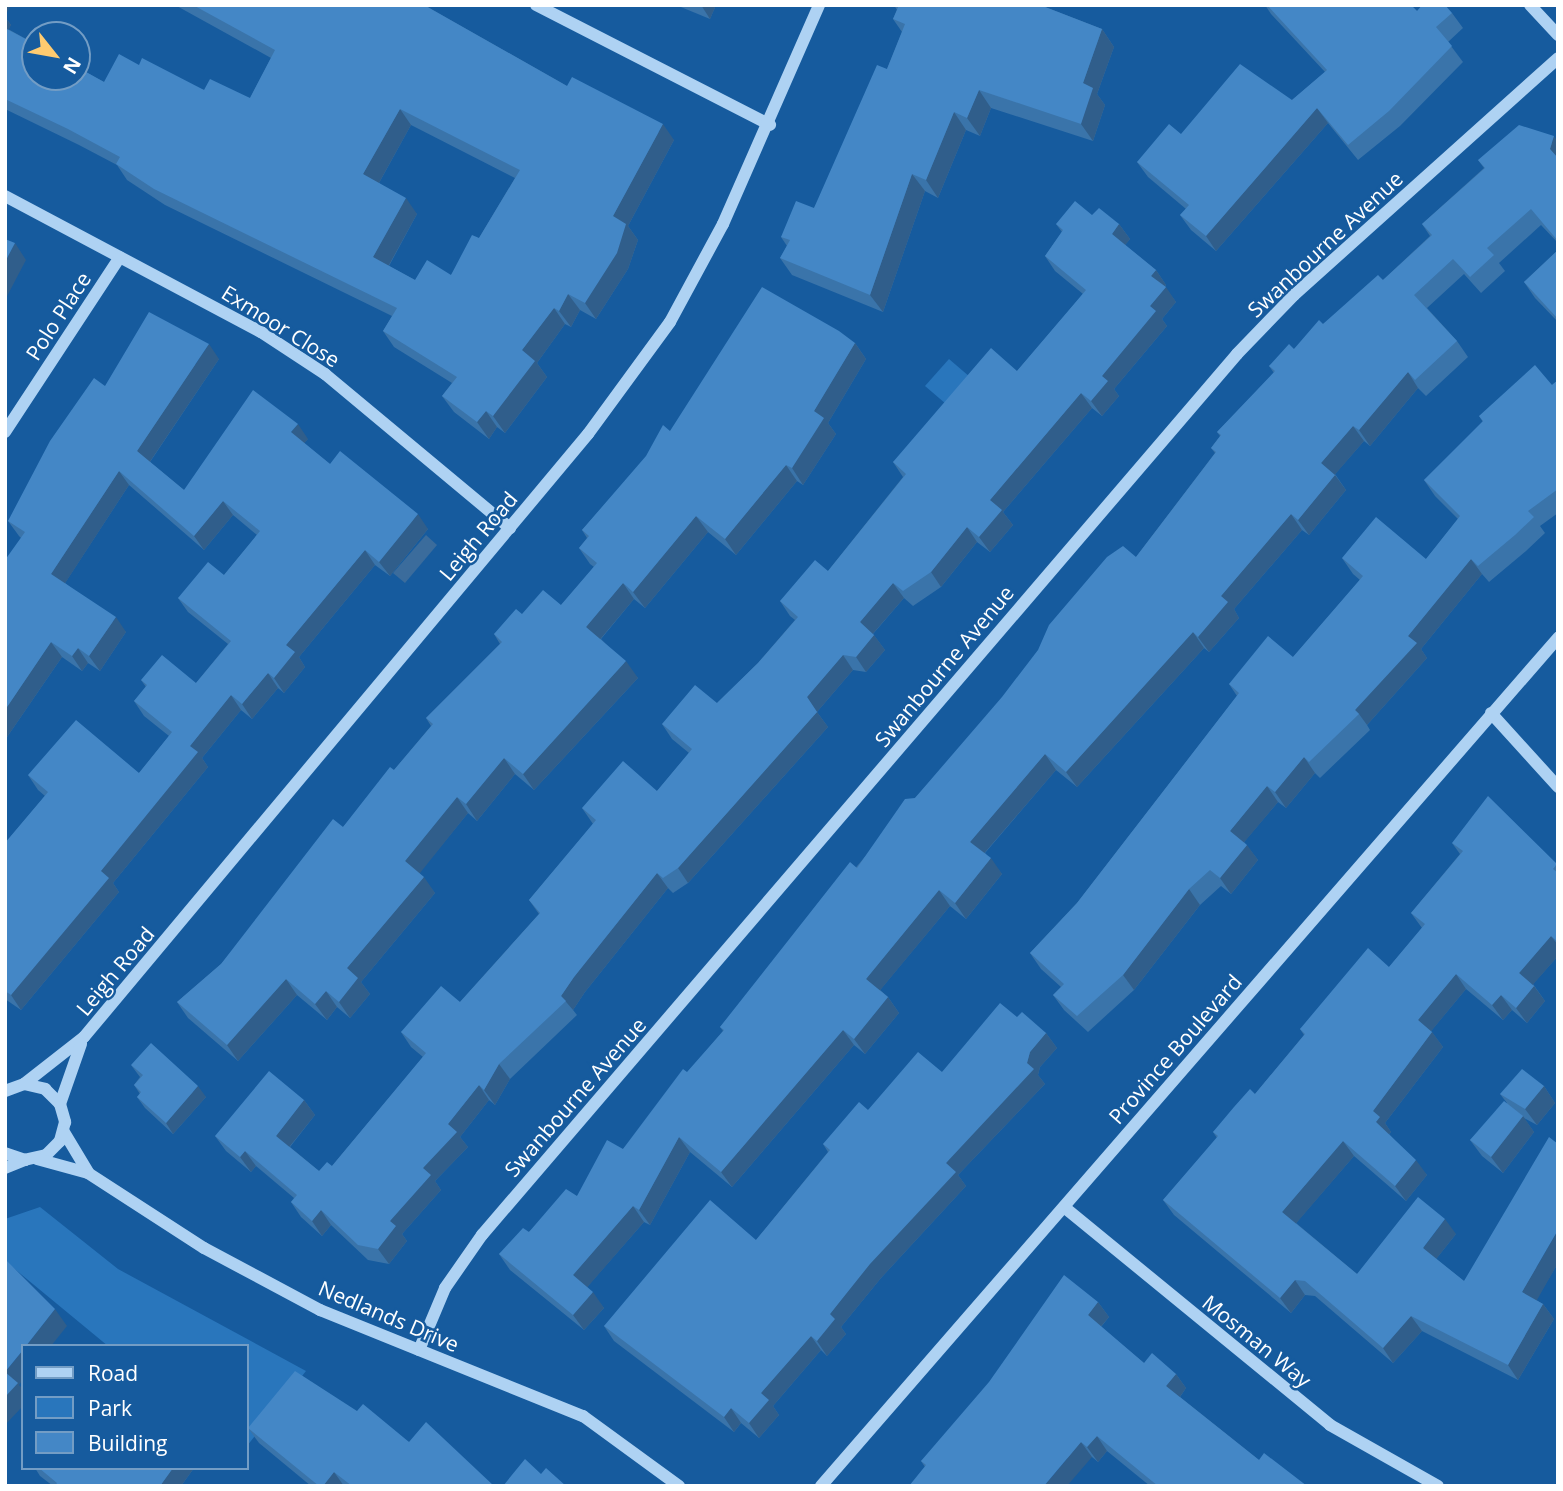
<!DOCTYPE html>
<html>
<head>
<meta charset="utf-8">
<style>
  body { margin:0 }
  #map { position:relative; width:1563px; height:1491px; overflow:hidden; background:#165b9e; font-family:"Open Sans",sans-serif }
  div>[style] { position:absolute }
  [style*='--x'] { left:calc(var(--x)*1px); top:calc(var(--y)*1px); width:calc(var(--w)*1px); rotate:calc(var(--a)*1deg) }
  .green>* { inset:0; background:#2976bc }
  .water>* { inset:0; background:#3b6c9c }
  .minor>* { height:12px; margin:-6px; padding:0 6px; transform-origin:6px; border-radius:6px; background:#aed2f3 }
  .wall>* { inset:0; background:#3a74aa }
  .shaded-wall>* { inset:0; background:#305e8b }
  .building>* { inset:0; background:#4487c6 }
  span { translate:-50% -50%; white-space:nowrap; text-align:center; line-height:1.15; -webkit-text-stroke:5px #165b9e; paint-order:stroke }
  .street-label { font-size:21px; color:#fff }
  .frame { position:absolute; inset:0; border:7px solid #fff; pointer-events:none }
  .legend { position:absolute; left:21px; top:1344px; width:228px; height:126px; box-sizing:border-box; background:#165b9e; border:2px solid #739dc5; margin:0; padding:9px 12px; list-style:none; font-size:21px; color:#fff }
  .legend li { display:flex; align-items:center; gap:14px; height:35px }
  .legend b { width:35px; border:2px solid #739dc5 }
  .north { position:absolute; left:21px; top:21px; width:70px; height:70px; box-sizing:border-box; background:#165b9e; border:2px solid #739dc5; border-radius:50%; rotate:121deg; font-size:19px; font-weight:700; line-height:28px; text-align:center; color:#fff }
  .north::after { content:''; display:block; margin:auto; width:24px; height:32px; background:#ffcb70; clip-path:polygon(50% 0,100% 100%,50% 72%,0 100%) }
</style>
</head>
<body>
<div id="map">
  <div class="green">
    <div style="clip-path:polygon(949px 359px,970px 377px,946px 404px,925px 386px)"></div>
    <div style="clip-path:polygon(40px 1207px,118px 1269px,306px 1371px,247px 1446px,247px 1346px,108px 1346px,5px 1261px,5px 1219px)"></div>
  </div>
  <div class="water">
    <div style="clip-path:polygon(426px 535px,437px 545px,405px 583px,393px 573px)"></div>
  </div>
  <div class="minor">
    <div style="--x:536;--y:5;--w:263;--a:27.1"></div>
    <div style="--x:1530;--y:5;--w:41;--a:47"></div>
    <div style="--x:5;--y:196;--w:290;--a:28"></div>
    <div style="--x:261;--y:332;--w:77;--a:33.3"></div>
    <div style="--x:325;--y:374;--w:241;--a:39.8"></div>
    <div style="--x:5;--y:432;--w:209;--a:-56.7"></div>
    <div style="--x:1491;--y:713;--w:100;--a:47.8"></div>
    <div style="--x:24;--y:1084;--w:76;--a:-38.1"></div>
    <div style="--x:84;--y:1037;--w:786;--a:-50.11"></div>
    <div style="--x:588;--y:434;--w:139;--a:-53.8"></div>
    <div style="--x:670;--y:322;--w:111;--a:-61.6"></div>
    <div style="--x:723;--y:224;--w:239;--a:-66.3"></div>
    <div style="--x:5;--y:1091;--w:20;--a:-20"></div>
    <div style="--x:24;--y:1084;--w:22;--a:13"></div>
    <div style="--x:45;--y:1089;--w:21;--a:45"></div>
    <div style="--x:60;--y:1104;--w:19;--a:74"></div>
    <div style="--x:65;--y:1122;--w:20;--a:105"></div>
    <div style="--x:60;--y:1141;--w:20;--a:135"></div>
    <div style="--x:46;--y:1155;--w:22;--a:167"></div>
    <div style="--x:25;--y:1160;--w:21;--a:-161"></div>
    <div style="--x:60;--y:1104;--w:64;--a:-70.7"></div>
    <div style="--x:64;--y:1132;--w:47;--a:59"></div>
    <div style="--x:37;--y:1159;--w:53;--a:15.4"></div>
    <div style="--x:88;--y:1173;--w:138;--a:32.9"></div>
    <div style="--x:204;--y:1248;--w:132;--a:28.1"></div>
    <div style="--x:320;--y:1310;--w:284;--a:22"></div>
    <div style="--x:583;--y:1416;--w:119;--a:36.1"></div>
    <div style="--x:5;--y:1168;--w:22;--a:-22"></div>
    <div style="--x:1064;--y:1207;--w:344;--a:39.3"></div>
    <div style="--x:1330;--y:1425;--w:124;--a:29.5"></div>
    <div style="--x:419;--y:1350;--w:67;--a:-67.2"></div>
    <div style="--x:445;--y:1288;--w:65;--a:-55.1"></div>
    <div style="--x:482;--y:1235;--w:1160;--a:-49.4"></div>
    <div style="--x:1237;--y:354;--w:82;--a:-46"></div>
    <div style="--x:1294;--y:295;--w:355;--a:-41.9"></div>
    <div style="--x:821;--y:1486;--w:1124;--a:-49.01"></div>
  </div>
  <div class="wall">
    <div style="clip-path:polygon(evenodd,175px 5px,424px 5px,567px 86px,674px 140px,628px 226px,638px 240px,628px 269px,596px 319px,580px 310px,571px 327px,565px 324px,537px 363px,547px 377px,505px 433px,497px 427px,489px 439px,454px 412px,442px 396px,452px 383px,394px 347px,383px 331px,392px 316px,165px 205px,127px 180px,117px 165px,79px 145px,5px 109px,5px 17px,11px 25px,8px 29px,104px 82px,139px 65px,204px 90px,250px 98px,271px 58px,175px 5px,411px 125px,515px 178px,479px 238px,451px 275px,415px 280px,389px 266px,417px 214px,379px 183px,411px 125px)"></div>
    <div style="clip-path:polygon(676px 5px,716px 5px,710px 19px)"></div>
    <div style="clip-path:polygon(894px 5px,1040px 5px,1102px 29px,1114px 47px,1097px 94px,1105px 105px,1093px 141px,991px 108px,980px 136px,966px 130px,938px 198px,925px 191px,883px 312px,792px 275px,780px 258px,787px 246px,781px 237px,814px 208px,887px 69px,902px 32px,893px 19px,897px 10px)"></div>
    <div style="clip-path:polygon(1265px 5px,1411px 5px,1417px 11px,1452px 13px,1463px 28px,1448px 42px,1463px 62px,1400px 126px,1358px 160px,1328px 123px,1216px 251px,1191px 230px,1180px 215px,1186px 209px,1148px 177px,1137px 162px,1181px 134px,1292px 100px,1325px 72px,1271px 14px)"></div>
    <div style="clip-path:polygon(1558px 142px,1558px 243px,1541px 225px,1499px 263px,1505px 271px,1481px 293px,1464px 274px,1427px 308px,1457px 341px,1468px 357px,1426px 396px,1418px 388px,1370px 446px,1364px 441px,1335px 474px,1346px 490px,1309px 535px,1302px 530px,1234px 609px,1239px 618px,1209px 652px,1204px 648px,1077px 787px,1056px 770px,985px 853px,1002px 874px,966px 919px,950px 906px,880px 990px,888px 997px,899px 1013px,865px 1054px,854px 1045px,732px 1187px,690px 1152px,650px 1225px,644px 1222px,587px 1287px,604px 1308px,584px 1330px,510px 1270px,499px 1254px,577px 1196px,623px 1149px,723px 1031px,720px 1027px,915px 798px,1136px 557px,1215px 453px,1211px 448px,1220px 436px,1217px 432px,1274px 373px,1269px 366px,1294px 349px,1323px 324px,1383px 280px,1430px 236px,1422px 224px,1484px 168px,1478px 160px)"></div>
    <div style="clip-path:polygon(1092px 215px,1119px 224px,1130px 239px,1125px 245px,1156px 270px,1166px 285px,1165px 287px,1176px 302px,1162px 319px,1167px 326px,1114px 389px,1119px 396px,1102px 416px,1092px 408px,1003px 512px,1013px 525px,990px 552px,977px 542px,941px 587px,913px 606px,904px 598px,873px 634px,885px 650px,866px 672px,853px 670px,817px 712px,828px 727px,688px 883px,673px 893px,668px 888px,585px 992px,573px 1010px,577px 1015px,510px 1079px,495px 1105px,489px 1100px,460px 1137px,468px 1147px,435px 1181px,441px 1190px,402px 1234px,407px 1241px,389px 1264px,368px 1260px,331px 1225px,322px 1236px,301px 1217px,291px 1202px,294px 1198px,256px 1166px,251px 1172px,226px 1151px,215px 1136px,304px 1100px,315px 1115px,290px 1147px,319px 1171px,332px 1166px,423px 1057px,411px 1047px,401px 1032px,460px 1002px,539px 914px,529px 900px,593px 824px,582px 808px,657px 791px,689px 753px,672px 739px,662px 724px,717px 703px,758px 663px,795px 620px,790px 616px,780px 601px,828px 571px,903px 477px,893px 462px,1017px 371px,1083px 294px,1055px 271px,1045px 256px,1062px 232px,1056px 224px)"></div>
    <div style="clip-path:polygon(1558px 250px,1558px 322px,1535px 298px,1524px 282px)"></div>
    <div style="clip-path:polygon(855px 343px,866px 359px,828px 423px,836px 434px,803px 485px,797px 481px,736px 555px,708px 532px,645px 608px,634px 599px,601px 639px,638px 678px,534px 790px,515px 774px,477px 821px,468px 813px,419px 873px,435px 893px,361px 982px,370px 994px,350px 1018px,337px 1007px,327px 1020px,297px 995px,238px 1061px,188px 1018px,177px 1002px,221px 964px,343px 827px,394px 770px,431px 726px,426px 718px,500px 644px,494px 634px,522px 614px,561px 605px,594px 567px,590px 564px,579px 548px,587px 538px,582px 530px,670px 431px)"></div>
    <div style="clip-path:polygon(219px 359px,150px 462px,184px 490px,308px 439px,304px 443px,330px 464px,428px 529px,390px 576px,375px 565px,299px 657px,305px 667px,284px 693px,278px 688px,252px 719px,241px 710px,202px 758px,208px 767px,113px 883px,119px 892px,21px 1010px,5px 999px,5px 843px,45px 796px,38px 790px,28px 775px,139px 773px,169px 736px,144px 716px,134px 701px,146px 687px,141px 680px,196px 683px,228px 644px,188px 612px,178px 598px,224px 575px,257px 535px,233px 515px,204px 550px,129px 485px,65px 583px,126px 632px,100px 671px,88px 663px,82px 671px,62px 657px,5px 740px,21px 538px,19px 536px,8px 521px,105px 386px)"></div>
    <div style="clip-path:polygon(1558px 380px,1558px 513px,1540px 526px,1545px 533px,1526px 551px,1489px 582px,1482px 574px,1421px 649px,1427px 658px,1367px 725px,1370px 730px,1320px 778px,1315px 773px,1286px 808px,1278px 802px,1244px 842px,1258px 860px,1231px 894px,1221px 886px,1200px 905px,1134px 990px,1088px 1032px,1064px 1010px,1053px 995px,1061px 987px,1041px 969px,1030px 953px,1077px 903px,1237px 696px,1229px 684px,1293px 657px,1360px 580px,1353px 574px,1342px 558px,1426px 559px,1458px 519px,1435px 496px,1424px 480px,1483px 422px,1479px 416px,1552px 385px)"></div>
    <div style="clip-path:polygon(1452px 843px,1558px 866px,1558px 956px,1533px 984px,1545px 1001px,1527px 1023px,1512px 1010px,1503px 1020px,1466px 989px,1431px 1031px,1443px 1047px,1385px 1123px,1391px 1132px,1389px 1134px,1427px 1175px,1406px 1201px,1354px 1156px,1296px 1223px,1357px 1274px,1456px 1234px,1436px 1259px,1464px 1281px,1558px 1263px,1536px 1300px,1543px 1304px,1554px 1319px,1518px 1380px,1422px 1331px,1393px 1363px,1315px 1296px,1305px 1295px,1291px 1313px,1174px 1215px,1163px 1200px,1217px 1138px,1213px 1132px,1255px 1094px,1304px 1035px,1300px 1029px,1389px 967px,1422px 928px,1411px 913px,1460px 854px)"></div>
    <div style="clip-path:polygon(1017px 1017px,1046px 1033px,1057px 1048px,1040px 1067px,1038px 1075px,1045px 1084px,958px 1175px,966px 1186px,881px 1278px,841px 1327px,846px 1334px,827px 1356px,821px 1350px,773px 1406px,779px 1415px,759px 1438px,741px 1423px,734px 1432px,614px 1341px,604px 1326px,756px 1240px,828px 1152px,823px 1144px,868px 1110px,942px 1072px)"></div>
    <div style="clip-path:polygon(131px 1065px,206px 1097px,173px 1134px,145px 1108px,137px 1097px,140px 1094px,134px 1085px,140px 1077px)"></div>
    <div style="clip-path:polygon(1544px 1086px,1555px 1103px,1537px 1125px,1524px 1118px,1534px 1132px,1503px 1173px,1482px 1156px,1470px 1140px,1507px 1103px,1500px 1094px)"></div>
    <div style="clip-path:polygon(1098px 1302px,1109px 1317px,1101px 1327px,1144px 1363px,1176px 1374px,1186px 1388px,1180px 1397px,1259px 1460px,1307px 1486px,1150px 1486px,1107px 1451px,1098px 1462px,1092px 1457px,925px 1467px,921px 1461px)"></div>
    <div style="clip-path:polygon(357px 1411px,409px 1442px,494px 1486px,311px 1486px,259px 1443px,248px 1428px)"></div>
    <div style="clip-path:polygon(35px 1468px,194px 1468px,181px 1486px,53px 1486px,40px 1476px)"></div>
  </div>
  <div class="shaded-wall">
    <div style="clip-path:polygon(5px 5px,11px 5px,5px 16px)"></div>
    <div style="clip-path:polygon(701px 5px,716px 5px,710px 19px)"></div>
    <div style="clip-path:polygon(5px 17px,11px 25px,5px 36px)"></div>
    <div style="clip-path:polygon(1102px 29px,1114px 47px,1097px 94px,1105px 105px,1093px 141px,1081px 124px,1083px 83px)"></div>
    <div style="clip-path:polygon(979px 90px,991px 108px,980px 136px,967px 118px)"></div>
    <div style="clip-path:polygon(1317px 108px,1328px 123px,1216px 251px,1206px 236px)"></div>
    <div style="clip-path:polygon(400px 109px,411px 125px,375px 190px,363px 174px)"></div>
    <div style="clip-path:polygon(954px 112px,966px 130px,938px 198px,926px 180px)"></div>
    <div style="clip-path:polygon(663px 124px,674px 140px,628px 226px,638px 240px,628px 269px,596px 319px,585px 303px,613px 216px)"></div>
    <div style="clip-path:polygon(1554px 136px,1558px 142px,1558px 160px,1550px 149px)"></div>
    <div style="clip-path:polygon(912px 174px,925px 191px,883px 312px,870px 295px)"></div>
    <div style="clip-path:polygon(406px 198px,417px 214px,384px 274px,373px 257px)"></div>
    <div style="clip-path:polygon(1119px 224px,1130px 239px,1122px 249px,1112px 234px)"></div>
    <div style="clip-path:polygon(15px 243px,26px 260px,5px 300px,5px 262px)"></div>
    <div style="clip-path:polygon(1156px 270px,1166px 285px,1162px 291px,1151px 276px)"></div>
    <div style="clip-path:polygon(1166px 287px,1176px 302px,1162px 319px,1167px 326px,1114px 389px,1119px 396px,1102px 416px,1091px 401px,1102px 376px,1150px 306px)"></div>
    <div style="clip-path:polygon(568px 294px,580px 310px,571px 327px,559px 311px)"></div>
    <div style="clip-path:polygon(554px 308px,565px 324px,537px 363px,547px 377px,505px 433px,493px 416px,522px 350px)"></div>
    <div style="clip-path:polygon(855px 343px,866px 359px,828px 423px,836px 434px,803px 485px,792px 468px,814px 411px)"></div>
    <div style="clip-path:polygon(209px 344px,219px 359px,147px 466px,137px 451px)"></div>
    <div style="clip-path:polygon(1408px 372px,1418px 388px,1370px 446px,1359px 430px)"></div>
    <div style="clip-path:polygon(1081px 393px,1092px 408px,1003px 512px,1013px 525px,990px 552px,979px 537px,990px 500px)"></div>
    <div style="clip-path:polygon(486px 411px,497px 427px,489px 439px,477px 422px)"></div>
    <div style="clip-path:polygon(298px 424px,308px 439px,301px 447px,291px 432px)"></div>
    <div style="clip-path:polygon(1353px 426px,1364px 441px,1332px 478px,1321px 463px)"></div>
    <div style="clip-path:polygon(786px 465px,797px 481px,736px 555px,725px 539px)"></div>
    <div style="clip-path:polygon(119px 471px,129px 485px,62px 588px,51px 574px)"></div>
    <div style="clip-path:polygon(1335px 475px,1346px 490px,1309px 535px,1298px 520px)"></div>
    <div style="clip-path:polygon(223px 501px,233px 515px,204px 550px,194px 536px)"></div>
    <div style="clip-path:polygon(418px 514px,428px 529px,390px 576px,379px 562px)"></div>
    <div style="clip-path:polygon(1291px 514px,1302px 530px,1234px 609px,1239px 618px,1209px 652px,1198px 637px,1221px 596px)"></div>
    <div style="clip-path:polygon(696px 516px,708px 532px,645px 608px,633px 592px)"></div>
    <div style="clip-path:polygon(967px 527px,977px 542px,941px 587px,931px 572px)"></div>
    <div style="clip-path:polygon(365px 550px,375px 565px,299px 657px,305px 667px,284px 693px,274px 678px,286px 645px)"></div>
    <div style="clip-path:polygon(1471px 559px,1482px 574px,1421px 649px,1427px 658px,1367px 725px,1359px 714px,1355px 710px,1408px 636px)"></div>
    <div style="clip-path:polygon(623px 583px,634px 599px,597px 643px,586px 627px)"></div>
    <div style="clip-path:polygon(893px 583px,904px 598px,870px 637px,860px 622px)"></div>
    <div style="clip-path:polygon(116px 617px,126px 632px,100px 671px,89px 656px)"></div>
    <div style="clip-path:polygon(1193px 632px,1204px 648px,1077px 787px,1066px 772px)"></div>
    <div style="clip-path:polygon(874px 635px,885px 650px,866px 672px,856px 657px)"></div>
    <div style="clip-path:polygon(51px 642px,62px 657px,5px 740px,5px 710px)"></div>
    <div style="clip-path:polygon(78px 648px,88px 663px,82px 671px,72px 656px)"></div>
    <div style="clip-path:polygon(843px 655px,853px 670px,817px 712px,807px 697px)"></div>
    <div style="clip-path:polygon(626px 661px,638px 678px,534px 790px,523px 774px)"></div>
    <div style="clip-path:polygon(268px 673px,278px 688px,252px 719px,242px 704px)"></div>
    <div style="clip-path:polygon(231px 695px,241px 710px,202px 758px,208px 767px,113px 883px,119px 892px,21px 1010px,11px 995px,190px 746px)"></div>
    <div style="clip-path:polygon(817px 712px,828px 727px,688px 883px,678px 868px)"></div>
    <div style="clip-path:polygon(1045px 754px,1056px 770px,981px 857px,970px 842px)"></div>
    <div style="clip-path:polygon(1304px 757px,1315px 773px,1286px 808px,1275px 792px)"></div>
    <div style="clip-path:polygon(504px 758px,515px 774px,477px 821px,466px 804px)"></div>
    <div style="clip-path:polygon(1267px 786px,1278px 802px,1241px 846px,1230px 831px)"></div>
    <div style="clip-path:polygon(457px 797px,468px 813px,416px 878px,405px 861px)"></div>
    <div style="clip-path:polygon(1247px 845px,1258px 860px,1231px 894px,1220px 878px)"></div>
    <div style="clip-path:polygon(991px 858px,1002px 874px,966px 919px,955px 903px)"></div>
    <div style="clip-path:polygon(657px 873px,668px 888px,585px 992px,573px 1010px,561px 996px,574px 977px)"></div>
    <div style="clip-path:polygon(424px 877px,435px 893px,361px 982px,370px 994px,350px 1018px,339px 1002px,347px 968px)"></div>
    <div style="clip-path:polygon(1189px 889px,1200px 905px,1134px 990px,1123px 975px)"></div>
    <div style="clip-path:polygon(939px 890px,950px 906px,877px 994px,866px 979px)"></div>
    <div style="clip-path:polygon(1551px 936px,1558px 945px,1558px 956px,1530px 988px,1519px 973px)"></div>
    <div style="clip-path:polygon(1456px 974px,1466px 989px,1428px 1035px,1418px 1020px)"></div>
    <div style="clip-path:polygon(286px 979px,297px 995px,238px 1061px,227px 1045px)"></div>
    <div style="clip-path:polygon(1534px 986px,1545px 1001px,1527px 1023px,1516px 1008px)"></div>
    <div style="clip-path:polygon(326px 991px,337px 1007px,327px 1020px,315px 1004px)"></div>
    <div style="clip-path:polygon(1501px 995px,1512px 1010px,1503px 1020px,1492px 1005px)"></div>
    <div style="clip-path:polygon(888px 997px,899px 1013px,865px 1054px,854px 1039px)"></div>
    <div style="clip-path:polygon(843px 1030px,854px 1045px,732px 1187px,721px 1172px)"></div>
    <div style="clip-path:polygon(1432px 1032px,1443px 1047px,1385px 1123px,1391px 1132px,1386px 1137px,1376px 1122px,1373px 1111px)"></div>
    <div style="clip-path:polygon(1046px 1033px,1057px 1048px,1040px 1067px,1038px 1075px,1045px 1084px,958px 1175px,966px 1186px,881px 1278px,841px 1327px,846px 1334px,827px 1356px,817px 1341px,830px 1314px,946px 1163px,1027px 1063px,1030px 1052px)"></div>
    <div style="clip-path:polygon(499px 1064px,510px 1079px,495px 1105px,484px 1090px)"></div>
    <div style="clip-path:polygon(479px 1085px,489px 1100px,460px 1137px,468px 1147px,435px 1181px,441px 1190px,402px 1234px,407px 1241px,389px 1264px,378px 1249px,390px 1221px,423px 1168px,448px 1124px)"></div>
    <div style="clip-path:polygon(198px 1086px,206px 1097px,173px 1134px,166px 1123px)"></div>
    <div style="clip-path:polygon(1544px 1086px,1555px 1103px,1537px 1125px,1525px 1109px)"></div>
    <div style="clip-path:polygon(304px 1100px,315px 1115px,286px 1151px,276px 1136px)"></div>
    <div style="clip-path:polygon(1523px 1116px,1534px 1132px,1503px 1173px,1491px 1157px)"></div>
    <div style="clip-path:polygon(679px 1137px,690px 1152px,650px 1225px,639px 1210px)"></div>
    <div style="clip-path:polygon(1343px 1141px,1354px 1156px,1293px 1227px,1282px 1212px)"></div>
    <div style="clip-path:polygon(245px 1151px,256px 1166px,251px 1172px,240px 1157px)"></div>
    <div style="clip-path:polygon(1416px 1160px,1427px 1175px,1406px 1201px,1395px 1186px)"></div>
    <div style="clip-path:polygon(633px 1206px,644px 1222px,584px 1291px,573px 1275px)"></div>
    <div style="clip-path:polygon(321px 1210px,331px 1225px,322px 1236px,312px 1221px)"></div>
    <div style="clip-path:polygon(1445px 1219px,1456px 1234px,1433px 1263px,1423px 1248px)"></div>
    <div style="clip-path:polygon(1558px 1230px,1558px 1263px,1533px 1307px,1522px 1292px)"></div>
    <div style="clip-path:polygon(1295px 1280px,1305px 1295px,1291px 1313px,1280px 1298px)"></div>
    <div style="clip-path:polygon(593px 1292px,604px 1308px,584px 1330px,573px 1315px)"></div>
    <div style="clip-path:polygon(1098px 1302px,1109px 1317px,1098px 1330px,1088px 1315px)"></div>
    <div style="clip-path:polygon(1543px 1304px,1554px 1319px,1518px 1380px,1508px 1365px)"></div>
    <div style="clip-path:polygon(55px 1309px,67px 1326px,51px 1346px,26px 1346px)"></div>
    <div style="clip-path:polygon(1411px 1316px,1422px 1331px,1393px 1363px,1383px 1348px)"></div>
    <div style="clip-path:polygon(811px 1336px,821px 1350px,773px 1406px,779px 1415px,759px 1438px,749px 1423px,761px 1393px)"></div>
    <div style="clip-path:polygon(23px 1350px,23px 1380px,19px 1385px,23px 1389px,23px 1406px,5px 1425px,5px 1372px)"></div>
    <div style="clip-path:polygon(1176px 1374px,1186px 1388px,1177px 1401px,1166px 1386px)"></div>
    <div style="clip-path:polygon(731px 1408px,741px 1423px,734px 1432px,724px 1417px)"></div>
    <div style="clip-path:polygon(1097px 1436px,1107px 1451px,1098px 1462px,1087px 1447px)"></div>
    <div style="clip-path:polygon(1081px 1442px,1092px 1457px,1067px 1486px,1044px 1486px)"></div>
    <div style="clip-path:polygon(173px 1468px,194px 1468px,181px 1486px,160px 1486px)"></div>
    <div style="clip-path:polygon(334px 1472px,344px 1486px,323px 1486px)"></div>
  </div>
  <div class="building">
    <div style="clip-path:polygon(evenodd,193px 5px,424px 5px,567px 86px,572px 77px,663px 124px,613px 216px,626px 224px,617px 253px,585px 303px,568px 294px,559px 311px,554px 308px,522px 350px,535px 361px,493px 416px,486px 411px,477px 422px,442px 396px,457px 377px,383px 331px,397px 308px,154px 189px,116px 164px,120px 157px,68px 129px,5px 99px,5px 28px,35px 44px,35px 77px,77px 77px,77px 67px,104px 82px,119px 54px,139px 65px,142px 58px,204px 90px,210px 79px,250px 98px,275px 50px,193px 5px,400px 109px,520px 170px,479px 238px,472px 235px,451px 275px,427px 260px,415px 280px,373px 257px,406px 198px,363px 174px,400px 109px)"></div>
    <div style="clip-path:polygon(899px 5px,1040px 5px,1102px 29px,1083px 83px,1093px 88px,1081px 124px,979px 90px,967px 118px,954px 112px,926px 180px,912px 174px,870px 295px,780px 258px,790px 240px,781px 237px,796px 201px,814px 208px,877px 65px,887px 69px,905px 24px,893px 19px)"></div>
    <div style="clip-path:polygon(1267px 5px,1411px 5px,1417px 11px,1422px 5px,1445px 5px,1452px 13px,1436px 27px,1452px 46px,1389px 111px,1348px 145px,1317px 108px,1206px 236px,1180px 215px,1189px 205px,1137px 162px,1169px 124px,1181px 134px,1240px 64px,1292px 100px,1327px 70px)"></div>
    <div style="clip-path:polygon(1519px 125px,1554px 136px,1550px 149px,1558px 158px,1558px 241px,1531px 209px,1487px 248px,1494px 255px,1470px 277px,1453px 259px,1414px 295px,1457px 341px,1415px 380px,1408px 372px,1359px 430px,1353px 426px,1321px 463px,1335px 475px,1298px 520px,1291px 514px,1221px 596px,1228px 602px,1198px 637px,1193px 632px,1066px 772px,1045px 754px,970px 842px,991px 858px,955px 903px,939px 890px,866px 979px,888px 997px,854px 1039px,843px 1030px,721px 1172px,679px 1137px,639px 1210px,633px 1206px,573px 1275px,593px 1292px,573px 1315px,499px 1254px,523px 1228px,529px 1232px,566px 1189px,577px 1196px,607px 1140px,623px 1149px,683px 1069px,687px 1072px,724px 1030px,720px 1027px,850px 862px,857px 868px,905px 799px,915px 798px,1002px 697px,1038px 650px,1049px 625px,1107px 557px,1123px 546px,1136px 557px,1216px 452px,1211px 448px,1221px 435px,1217px 432px,1275px 371px,1269px 366px,1289px 344px,1294px 349px,1319px 320px,1323px 324px,1378px 275px,1383px 280px,1432px 235px,1422px 224px,1485px 168px,1478px 160px)"></div>
    <div style="clip-path:polygon(1075px 201px,1092px 215px,1099px 208px,1119px 224px,1112px 234px,1156px 270px,1151px 276px,1166px 287px,1150px 306px,1156px 311px,1102px 376px,1108px 381px,1091px 401px,1081px 393px,990px 500px,1002px 510px,979px 537px,967px 527px,931px 572px,903px 591px,893px 583px,860px 622px,874px 635px,856px 657px,843px 655px,807px 697px,817px 712px,678px 868px,663px 878px,657px 873px,574px 977px,561px 996px,566px 1001px,499px 1064px,484px 1090px,479px 1085px,448px 1124px,457px 1132px,423px 1168px,431px 1175px,390px 1221px,396px 1226px,378px 1249px,358px 1245px,321px 1210px,312px 1221px,291px 1202px,297px 1195px,245px 1151px,240px 1157px,215px 1136px,269px 1071px,304px 1100px,276px 1136px,319px 1171px,327px 1162px,332px 1166px,426px 1053px,401px 1032px,441px 986px,460px 1002px,540px 913px,529px 900px,596px 820px,582px 808px,623px 761px,657px 791px,692px 749px,662px 724px,695px 685px,717px 703px,758px 663px,798px 617px,780px 601px,815px 560px,828px 571px,906px 474px,893px 462px,991px 348px,1017px 371px,1086px 290px,1045px 256px,1063px 230px,1056px 224px)"></div>
    <div style="clip-path:polygon(5px 239px,15px 243px,5px 262px)"></div>
    <div style="clip-path:polygon(1558px 250px,1558px 319px,1524px 282px)"></div>
    <div style="clip-path:polygon(762px 287px,839px 331px,855px 343px,814px 411px,824px 418px,792px 468px,786px 465px,725px 539px,696px 516px,633px 592px,623px 583px,586px 627px,626px 661px,523px 774px,504px 758px,466px 804px,457px 797px,405px 861px,424px 877px,347px 968px,358px 978px,339px 1002px,326px 991px,315px 1004px,286px 979px,227px 1045px,177px 1002px,221px 964px,333px 819px,343px 827px,390px 767px,394px 770px,433px 724px,426px 718px,502px 642px,494px 634px,516px 609px,522px 614px,543px 590px,561px 605px,597px 563px,579px 548px,589px 536px,582px 530px,646px 456px,663px 425px,670px 431px)"></div>
    <div style="clip-path:polygon(149px 312px,209px 344px,137px 451px,184px 490px,253px 390px,298px 424px,291px 432px,330px 464px,340px 451px,418px 514px,379px 562px,365px 550px,286px 645px,295px 652px,274px 678px,268px 673px,242px 704px,231px 695px,190px 746px,198px 752px,101px 871px,109px 878px,11px 995px,5px 991px,5px 843px,48px 792px,28px 775px,76px 720px,139px 773px,172px 732px,134px 701px,147px 685px,141px 680px,162px 655px,196px 683px,231px 641px,178px 598px,208px 562px,224px 575px,260px 531px,223px 501px,194px 536px,119px 471px,51px 574px,116px 617px,89px 656px,78px 648px,72px 656px,51px 642px,5px 710px,5px 560px,25px 532px,8px 521px,50px 441px,94px 378px,105px 386px)"></div>
    <div style="clip-path:polygon(1535px 365px,1552px 385px,1558px 380px,1558px 489px,1528px 511px,1534px 517px,1515px 535px,1478px 566px,1471px 559px,1408px 636px,1417px 643px,1355px 710px,1359px 714px,1309px 762px,1304px 757px,1275px 792px,1267px 786px,1230px 831px,1247px 845px,1220px 878px,1210px 870px,1189px 889px,1123px 975px,1077px 1016px,1053px 995px,1064px 984px,1030px 953px,1077px 903px,1239px 693px,1229px 684px,1268px 636px,1293px 657px,1363px 576px,1342px 558px,1376px 517px,1426px 559px,1460px 516px,1424px 480px,1483px 421px,1479px 416px)"></div>
    <div style="clip-path:polygon(1488px 796px,1557px 864px,1553px 869px,1558px 873px,1558px 942px,1551px 936px,1519px 973px,1534px 986px,1516px 1008px,1501px 995px,1492px 1005px,1456px 974px,1418px 1020px,1432px 1032px,1373px 1111px,1380px 1117px,1376px 1122px,1416px 1160px,1395px 1186px,1343px 1141px,1282px 1212px,1357px 1274px,1418px 1197px,1445px 1219px,1423px 1248px,1464px 1281px,1549px 1137px,1558px 1144px,1558px 1230px,1522px 1292px,1543px 1304px,1508px 1365px,1411px 1316px,1383px 1348px,1305px 1281px,1295px 1280px,1280px 1298px,1163px 1200px,1218px 1136px,1213px 1132px,1234px 1107px,1250px 1089px,1255px 1094px,1305px 1034px,1300px 1029px,1368px 948px,1389px 967px,1425px 924px,1411px 913px,1463px 851px,1452px 843px)"></div>
    <div style="clip-path:polygon(1000px 1003px,1017px 1017px,1022px 1012px,1046px 1033px,1030px 1052px,1027px 1063px,1034px 1069px,946px 1163px,956px 1172px,870px 1264px,830px 1314px,835px 1319px,817px 1341px,811px 1336px,761px 1393px,769px 1400px,749px 1423px,731px 1408px,724px 1417px,604px 1326px,710px 1200px,756px 1240px,830px 1150px,823px 1144px,859px 1102px,868px 1110px,918px 1052px,942px 1072px)"></div>
    <div style="clip-path:polygon(151px 1043px,198px 1086px,166px 1123px,137px 1097px,141px 1092px,134px 1085px,143px 1075px,131px 1065px)"></div>
    <div style="clip-path:polygon(1522px 1069px,1544px 1086px,1525px 1109px,1500px 1094px)"></div>
    <div style="clip-path:polygon(1504px 1101px,1523px 1116px,1491px 1157px,1470px 1140px)"></div>
    <div style="clip-path:polygon(5px 1259px,55px 1309px,26px 1346px,23px 1346px,23px 1350px,5px 1372px)"></div>
    <div style="clip-path:polygon(1064px 1275px,1098px 1302px,1088px 1315px,1144px 1363px,1152px 1353px,1176px 1374px,1166px 1386px,1259px 1460px,1264px 1453px,1307px 1486px,1158px 1486px,1097px 1436px,1087px 1447px,1081px 1442px,1044px 1486px,909px 1486px,926px 1465px,921px 1461px,989px 1382px)"></div>
    <div style="clip-path:polygon(295px 1371px,357px 1411px,363px 1404px,409px 1442px,426px 1422px,494px 1486px,352px 1486px,334px 1472px,323px 1486px,319px 1486px,248px 1428px)"></div>
    <div style="clip-path:polygon(5px 1372px,18px 1383px,5px 1397px)"></div>
    <div style="clip-path:polygon(525px 1459px,541px 1474px,546px 1468px,566px 1486px,503px 1486px)"></div>
    <div style="clip-path:polygon(39px 1468px,173px 1468px,160px 1486px,55px 1486px,57px 1483px)"></div>
  </div>
  <div class="street-label">
    <span style="left:1325px;top:244px;rotate:-43deg">Swanbourne Avenue</span>
    <span style="left:58px;top:316px;rotate:-57deg">Polo Place</span>
    <span style="left:281px;top:326px;rotate:32deg">Exmoor Close</span>
    <span style="left:478px;top:536px;rotate:-50deg">Leigh Road</span>
    <span style="left:944px;top:666px;rotate:-50deg">Swanbourne Avenue</span>
    <span style="left:115px;top:971px;rotate:-50deg">Leigh Road</span>
    <span style="left:1175px;top:1049px;rotate:-49deg">Province Boulevard</span>
    <span style="left:575px;top:1097px;rotate:-49deg">Swanbourne Avenue</span>
    <span style="left:389px;top:1316px;rotate:23deg">Nedlands Drive</span>
    <span style="left:1257px;top:1341px;rotate:39deg">Mosman Way</span>
  </div>
  <div class="frame"></div>
  <ul class="legend">
  <li><b style="height:9px;background:#aed2f3"></b>Road</li>
  <li><b style="height:19px;background:#2976bc"></b>Park</li>
  <li><b style="height:19px;background:#4487c6"></b>Building</li>
  </ul>
  <div class="north">N</div>
</div>
</body>
</html>
